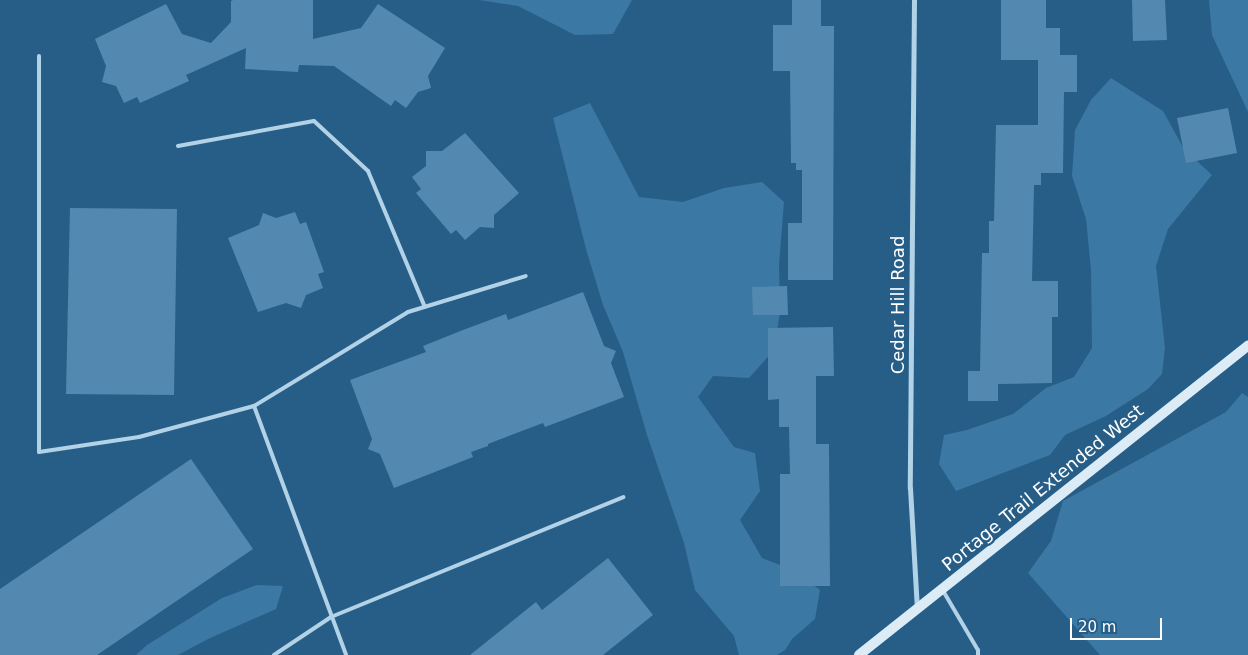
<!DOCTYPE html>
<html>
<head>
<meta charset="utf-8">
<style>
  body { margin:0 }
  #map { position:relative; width:1248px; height:655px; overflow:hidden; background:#275e87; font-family:"DejaVu Sans",sans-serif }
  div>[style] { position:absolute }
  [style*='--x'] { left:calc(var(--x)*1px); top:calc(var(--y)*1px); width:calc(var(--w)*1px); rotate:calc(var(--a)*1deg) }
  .green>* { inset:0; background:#3b78a3 }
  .building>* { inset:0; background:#5389b0 }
  .lane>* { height:4px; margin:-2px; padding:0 2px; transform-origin:2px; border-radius:2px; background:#b2d2e8 }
  .street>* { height:5px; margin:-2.5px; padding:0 2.5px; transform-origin:2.5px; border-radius:2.5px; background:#b2d2e8 }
  .secondary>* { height:10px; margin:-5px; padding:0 5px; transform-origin:5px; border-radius:5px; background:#dcecf7 }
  span { translate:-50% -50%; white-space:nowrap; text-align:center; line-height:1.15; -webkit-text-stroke:4.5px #275e87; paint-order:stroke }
  .street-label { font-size:18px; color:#fff }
  .scale { position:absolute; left:1070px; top:618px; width:92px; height:22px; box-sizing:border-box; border:2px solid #fff; border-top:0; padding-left:6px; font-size:15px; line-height:18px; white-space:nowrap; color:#fff; -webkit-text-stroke:4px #275e87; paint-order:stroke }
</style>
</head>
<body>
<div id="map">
  <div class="green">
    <div style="clip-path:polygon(479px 0,632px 0,613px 34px,575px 35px,518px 6px)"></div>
    <div style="clip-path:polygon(1209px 0,1248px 0,1248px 112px,1212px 35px)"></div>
    <div style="clip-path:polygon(1111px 78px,1163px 111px,1184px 149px,1212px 175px,1168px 229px,1156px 266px,1165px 348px,1162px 374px,1148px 389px,1106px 416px,1065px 435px,1050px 455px,956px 491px,939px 464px,944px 435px,967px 430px,1013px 414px,1046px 388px,1074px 377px,1092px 348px,1091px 270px,1086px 219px,1072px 176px,1075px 130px,1091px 100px)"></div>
    <div style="clip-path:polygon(590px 103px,639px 197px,683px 202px,724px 188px,762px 182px,784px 202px,779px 265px,780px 312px,774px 350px,749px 378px,713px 376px,698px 397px,734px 447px,755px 453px,760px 491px,740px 520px,762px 558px,793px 570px,820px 590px,815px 619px,792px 639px,785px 650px,777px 655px,739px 655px,734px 636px,695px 590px,684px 543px,647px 435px,623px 352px,603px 305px,586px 249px,553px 118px)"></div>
    <div style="clip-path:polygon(1242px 393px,1248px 397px,1248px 655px,1100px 655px,1028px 573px,1051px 541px,1063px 501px,1226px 412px)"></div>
    <div style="clip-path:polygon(257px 585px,283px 586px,276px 609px,208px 639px,178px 655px,136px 655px,147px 645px,222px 598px)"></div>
  </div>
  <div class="building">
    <div style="clip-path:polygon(233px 0,313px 0,313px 39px,361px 28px,378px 4px,445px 48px,428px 76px,431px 88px,418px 92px,406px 108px,395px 100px,391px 106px,334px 66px,299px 65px,298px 72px,245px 69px,246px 48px,186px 75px,189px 81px,140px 103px,137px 97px,124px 103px,116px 86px,102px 82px,106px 66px,95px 39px,166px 4px,182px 34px,211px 43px,231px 22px,231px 1px)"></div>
    <div style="clip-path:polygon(792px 0,821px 0,821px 26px,834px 26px,833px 280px,788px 280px,788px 223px,802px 223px,802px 170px,796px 170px,796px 163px,791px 163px,790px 71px,773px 71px,773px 25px,792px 25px)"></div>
    <div style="clip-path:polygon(1001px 0,1046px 0,1046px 28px,1060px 28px,1060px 55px,1077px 55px,1077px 92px,1064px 92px,1063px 173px,1041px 173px,1041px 185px,1034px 185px,1032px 281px,1058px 281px,1058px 317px,1052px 317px,1052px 383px,998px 384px,998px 401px,968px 401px,968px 371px,980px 371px,982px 253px,989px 253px,989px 221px,994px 221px,996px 125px,1038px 125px,1038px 60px,1001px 60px)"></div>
    <div style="clip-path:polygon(1132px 0,1165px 0,1167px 40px,1133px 41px)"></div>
    <div style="clip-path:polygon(1228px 108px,1237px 153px,1186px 163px,1177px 118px)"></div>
    <div style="clip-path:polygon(465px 133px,519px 193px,494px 215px,494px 228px,480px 227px,465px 240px,456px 230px,451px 234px,416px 193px,421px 189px,412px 177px,426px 166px,426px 151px,442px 151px)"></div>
    <div style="clip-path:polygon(70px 208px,177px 209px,174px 395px,66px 394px)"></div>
    <div style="clip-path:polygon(295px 212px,300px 224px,306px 222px,324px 272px,318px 274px,323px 288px,306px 295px,301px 308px,286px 303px,258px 312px,228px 238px,259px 225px,263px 213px,276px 218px)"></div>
    <div style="clip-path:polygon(787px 286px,788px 315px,753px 315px,752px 287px)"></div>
    <div style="clip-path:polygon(583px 292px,604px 346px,616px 351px,611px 363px,624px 397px,545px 427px,543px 423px,488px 444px,488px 446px,471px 452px,473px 457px,394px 488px,380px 454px,368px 449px,372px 439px,350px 380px,426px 352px,423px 346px,463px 330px,506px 314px,508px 320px)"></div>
    <div style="clip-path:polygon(833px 327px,834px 376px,816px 376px,816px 444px,829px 444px,830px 586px,780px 586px,780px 474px,790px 474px,789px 427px,779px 427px,779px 399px,768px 400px,768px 328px)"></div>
    <div style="clip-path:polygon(191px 459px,253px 549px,97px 655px,0 655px,0 589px)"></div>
    <div style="clip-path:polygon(608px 558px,653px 615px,603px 655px,470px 655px,536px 602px,542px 610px)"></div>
  </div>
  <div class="lane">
    <div style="--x:39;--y:56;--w:396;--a:90"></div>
    <div style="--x:39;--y:452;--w:101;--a:-8.5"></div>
    <div style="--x:139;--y:437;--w:119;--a:-15.1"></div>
    <div style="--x:254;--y:406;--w:265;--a:69.7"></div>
    <div style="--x:178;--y:146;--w:138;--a:-10.4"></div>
    <div style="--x:314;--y:121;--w:74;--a:42.8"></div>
    <div style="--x:368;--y:171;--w:147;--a:67.3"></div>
    <div style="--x:254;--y:406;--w:180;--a:-31.4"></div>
    <div style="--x:408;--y:312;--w:123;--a:-17"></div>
    <div style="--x:942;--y:589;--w:71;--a:59.5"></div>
    <div style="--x:978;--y:650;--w:5;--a:90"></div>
    <div style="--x:274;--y:655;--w:69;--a:-33.7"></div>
    <div style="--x:331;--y:617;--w:316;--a:-22.3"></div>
  </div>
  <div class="street">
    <div style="--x:914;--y:0;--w:488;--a:90.5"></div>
    <div style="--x:910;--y:488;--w:121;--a:86.7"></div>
  </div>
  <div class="secondary">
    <div style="--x:859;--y:655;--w:497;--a:-38.5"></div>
  </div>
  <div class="street-label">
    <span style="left:898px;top:305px;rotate:-90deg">Cedar Hill Road</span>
    <span style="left:1043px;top:488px;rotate:-39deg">Portage Trail Extended West</span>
  </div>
  <div class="scale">20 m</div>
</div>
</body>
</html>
